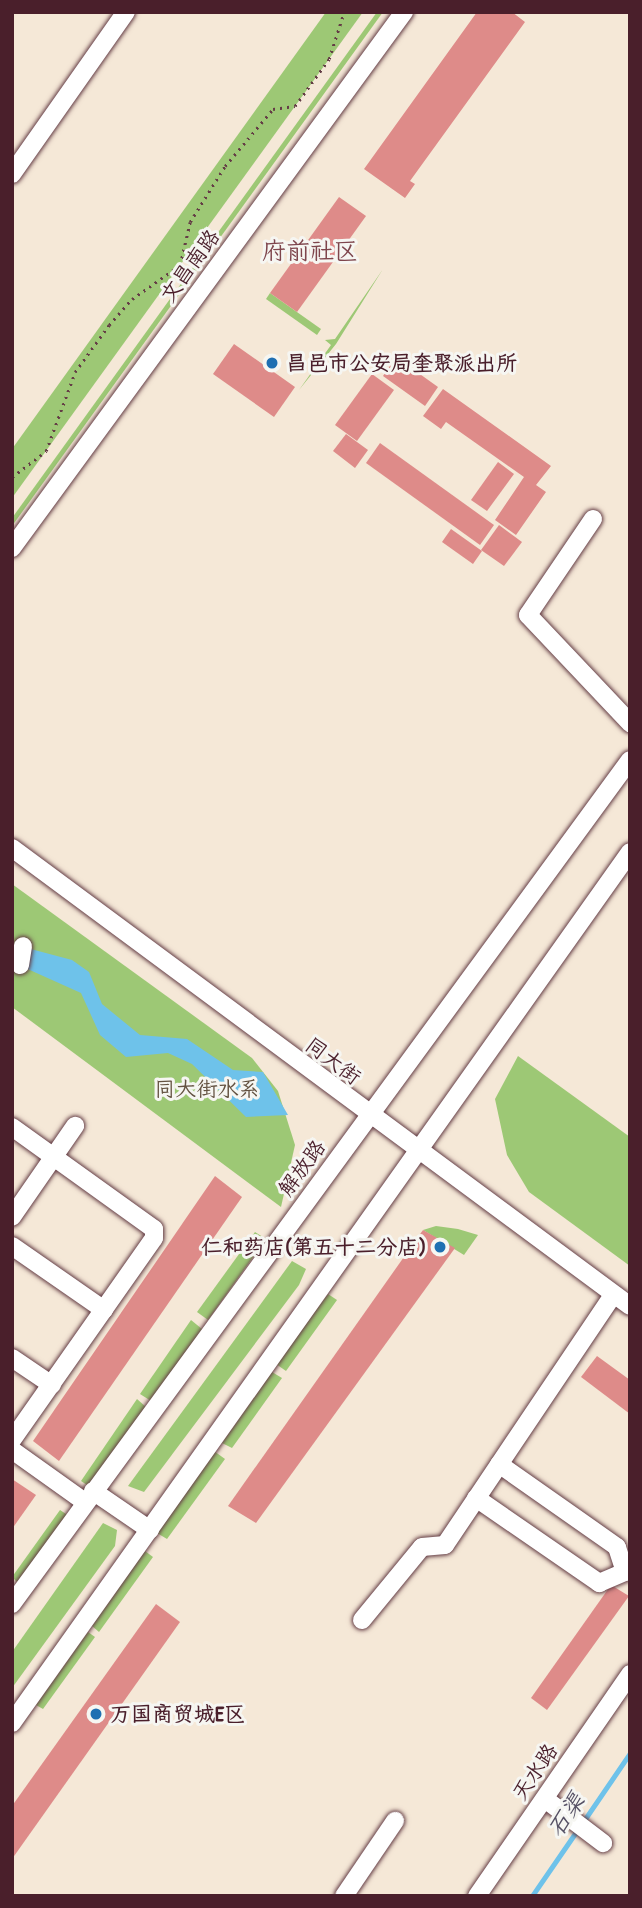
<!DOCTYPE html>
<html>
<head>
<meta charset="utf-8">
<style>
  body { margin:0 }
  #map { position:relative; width:642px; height:1908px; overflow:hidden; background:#f5e8d7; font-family:"Patrick Hand","LXGW WenKai TC",sans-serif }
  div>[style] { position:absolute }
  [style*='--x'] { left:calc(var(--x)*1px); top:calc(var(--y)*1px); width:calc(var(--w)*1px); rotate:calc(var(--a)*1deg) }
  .green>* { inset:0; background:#9dc875 }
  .water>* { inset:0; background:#6ec2ea }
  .stream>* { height:4.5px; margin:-2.25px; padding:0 2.25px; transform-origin:2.25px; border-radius:2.25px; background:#6ec2ea }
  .building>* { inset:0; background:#de8b89 }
  .path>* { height:2.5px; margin-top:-1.25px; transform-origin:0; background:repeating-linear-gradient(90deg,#643d45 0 2px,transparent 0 7px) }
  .roads { filter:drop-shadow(0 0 2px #643d45) drop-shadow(0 0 2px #643d45) }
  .minor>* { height:18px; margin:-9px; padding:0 9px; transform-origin:9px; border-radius:9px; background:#fff }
  .dots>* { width:19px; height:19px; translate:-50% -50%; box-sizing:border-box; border:4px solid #f6f6f2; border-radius:50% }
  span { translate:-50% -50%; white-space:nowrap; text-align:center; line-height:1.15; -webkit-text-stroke:6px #f6f6f2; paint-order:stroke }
  .street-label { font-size:21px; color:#4a1f2b }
  .poi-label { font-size:21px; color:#4a1f2b; font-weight:700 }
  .left { translate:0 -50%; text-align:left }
  .right { translate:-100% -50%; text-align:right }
  .park-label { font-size:21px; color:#635241 }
  .water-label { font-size:23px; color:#555064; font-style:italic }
  .quarter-label { font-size:24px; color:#7e454c }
  .frame { position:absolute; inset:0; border:14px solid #4a1f2b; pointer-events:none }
</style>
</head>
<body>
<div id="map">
  <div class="green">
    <div style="clip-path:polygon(326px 12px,363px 12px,12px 498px,12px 449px)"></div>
    <div style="clip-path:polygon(377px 12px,383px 12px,12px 526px,12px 518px)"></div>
    <div style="clip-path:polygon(383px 269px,336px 344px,299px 390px,331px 345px,325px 340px,335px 339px)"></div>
    <div style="clip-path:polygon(270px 293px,321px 329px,317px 335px,266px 299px)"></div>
    <div style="clip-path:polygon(12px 884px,252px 1058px,278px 1091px,295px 1145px,281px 1207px,12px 1007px)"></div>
    <div style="clip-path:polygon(518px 1056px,630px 1137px,630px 1266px,529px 1192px,507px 1155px,495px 1099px)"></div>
    <div style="clip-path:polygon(436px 1226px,458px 1229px,478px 1235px,464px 1255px,423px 1230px)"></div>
    <div style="clip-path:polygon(255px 1232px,266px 1239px,208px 1320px,197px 1312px)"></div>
    <div style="clip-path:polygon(292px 1261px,306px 1269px,299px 1285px,144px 1492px,128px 1486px)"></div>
    <div style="clip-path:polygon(328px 1294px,337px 1300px,286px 1371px,276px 1364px)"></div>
    <div style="clip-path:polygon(191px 1320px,202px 1329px,151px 1401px,140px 1394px)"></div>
    <div style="clip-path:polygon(272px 1372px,282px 1378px,232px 1448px,222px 1443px)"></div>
    <div style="clip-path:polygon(137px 1399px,146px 1407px,90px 1487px,81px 1481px)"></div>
    <div style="clip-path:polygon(214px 1451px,225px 1459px,167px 1539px,157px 1533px)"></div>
    <div style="clip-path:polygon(60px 1510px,69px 1516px,20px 1585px,12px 1577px)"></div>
    <div style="clip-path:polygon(103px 1523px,117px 1530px,115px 1546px,12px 1688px,12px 1652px)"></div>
    <div style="clip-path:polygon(145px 1551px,153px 1557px,99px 1632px,92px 1626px)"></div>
    <div style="clip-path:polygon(88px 1632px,95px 1637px,43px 1709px,36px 1705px)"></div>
  </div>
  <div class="water">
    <div style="clip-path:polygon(12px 944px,72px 960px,89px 972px,102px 1004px,140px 1035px,187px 1039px,233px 1070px,263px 1072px,288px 1115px,246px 1117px,192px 1064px,168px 1053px,126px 1057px,100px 1035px,81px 993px,12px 962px)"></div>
  </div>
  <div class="stream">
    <div style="--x:583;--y:1822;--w:83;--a:-55.7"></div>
    <div style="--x:532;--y:1896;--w:81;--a:-55.5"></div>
  </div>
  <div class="building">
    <div style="clip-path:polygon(477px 12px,512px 12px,525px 22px,410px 181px,415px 184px,405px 198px,364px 169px)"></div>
    <div style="clip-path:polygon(339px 197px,366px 216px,297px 312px,270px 293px)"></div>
    <div style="clip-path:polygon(234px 344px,295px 387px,274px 417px,213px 374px)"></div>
    <div style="clip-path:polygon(396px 357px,438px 387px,425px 406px,383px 376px)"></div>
    <div style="clip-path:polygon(372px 374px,394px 390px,357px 441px,335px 425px)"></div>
    <div style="clip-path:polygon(443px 389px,551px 466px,536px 485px,546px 492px,516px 535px,495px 520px,524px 477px,446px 422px,441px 429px,423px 416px)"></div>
    <div style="clip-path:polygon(346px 434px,368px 450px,355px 468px,333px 451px)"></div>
    <div style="clip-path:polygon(380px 443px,494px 525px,480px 545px,366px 463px)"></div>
    <div style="clip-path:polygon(498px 462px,514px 474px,487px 511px,471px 500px)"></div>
    <div style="clip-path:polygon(499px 525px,522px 542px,504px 566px,481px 550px)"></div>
    <div style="clip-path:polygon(451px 529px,482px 551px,473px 564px,442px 542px)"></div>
    <div style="clip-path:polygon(215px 1176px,242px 1197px,59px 1461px,33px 1441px)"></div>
    <div style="clip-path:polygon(423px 1230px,455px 1248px,256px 1523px,228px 1506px)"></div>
    <div style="clip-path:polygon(597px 1356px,630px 1380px,630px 1414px,581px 1377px)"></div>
    <div style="clip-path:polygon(12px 1479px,36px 1495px,12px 1529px)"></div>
    <div style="clip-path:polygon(611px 1585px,629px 1596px,547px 1710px,531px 1698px)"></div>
    <div style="clip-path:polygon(156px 1604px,180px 1622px,12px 1859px,12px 1806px)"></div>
  </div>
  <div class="path">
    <div style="--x:12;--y:477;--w:43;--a:-37.4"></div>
    <div style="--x:46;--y:451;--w:84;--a:-69.8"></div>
    <div style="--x:75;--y:372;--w:58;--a:-54.1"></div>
    <div style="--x:109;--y:325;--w:35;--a:-49"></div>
    <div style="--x:132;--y:299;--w:59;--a:-35.3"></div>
    <div style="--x:180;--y:265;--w:44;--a:-76.9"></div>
    <div style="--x:190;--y:222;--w:66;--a:-58"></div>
    <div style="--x:225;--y:166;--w:75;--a:-49.9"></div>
    <div style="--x:273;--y:109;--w:22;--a:-8"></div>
    <div style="--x:295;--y:106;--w:58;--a:-54.1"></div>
    <div style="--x:329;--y:59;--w:49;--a:-72.3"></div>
  </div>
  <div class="roads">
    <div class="minor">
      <div style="--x:12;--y:174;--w:198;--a:-54.9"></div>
      <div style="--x:593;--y:519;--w:116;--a:124.1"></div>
      <div style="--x:528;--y:615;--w:149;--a:46.6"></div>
      <div style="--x:12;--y:548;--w:664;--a:-53.82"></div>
      <div style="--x:12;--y:848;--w:769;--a:36.54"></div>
      <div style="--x:20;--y:965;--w:19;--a:-81"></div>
      <div style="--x:12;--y:1127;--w:175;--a:35.7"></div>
      <div style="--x:154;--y:1229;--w:9;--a:90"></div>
      <div style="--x:154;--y:1238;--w:247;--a:125.1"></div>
      <div style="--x:12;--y:1217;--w:111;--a:-55.3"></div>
      <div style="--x:12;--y:1246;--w:112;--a:34.8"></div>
      <div style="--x:12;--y:1358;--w:48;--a:34"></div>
      <div style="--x:12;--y:1450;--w:90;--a:35.5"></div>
      <div style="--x:93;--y:1491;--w:69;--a:34.4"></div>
      <div style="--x:476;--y:1498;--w:150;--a:34.6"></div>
      <div style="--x:599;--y:1583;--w:28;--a:-23"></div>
      <div style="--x:625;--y:1572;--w:26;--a:-108"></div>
      <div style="--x:617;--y:1547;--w:144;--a:-144.9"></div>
      <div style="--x:12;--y:1604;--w:1046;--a:-53.79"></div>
      <div style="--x:362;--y:1620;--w:94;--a:-50.6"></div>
      <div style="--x:422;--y:1547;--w:23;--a:-5"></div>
      <div style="--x:445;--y:1545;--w:301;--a:-56.1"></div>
      <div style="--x:12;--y:1723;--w:1068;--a:-54.64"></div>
      <div style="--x:545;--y:1799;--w:73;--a:37.2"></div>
      <div style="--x:344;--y:1896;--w:91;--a:-55.8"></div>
      <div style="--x:477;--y:1896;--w:270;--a:-55.4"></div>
    </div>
  </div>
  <div class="dots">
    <div style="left:272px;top:363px;background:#1f6fb2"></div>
    <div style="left:440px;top:1247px;background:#1f6fb2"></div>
    <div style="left:96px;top:1714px;background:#1f6fb2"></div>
  </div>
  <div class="street-label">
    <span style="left:190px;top:266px;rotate:-54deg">文昌南路</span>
    <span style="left:333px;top:1061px;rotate:37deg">同大街</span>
    <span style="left:302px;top:1168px;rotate:-54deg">解放路</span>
    <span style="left:535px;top:1772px;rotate:-56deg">天水路</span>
  </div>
  <div class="poi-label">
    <span class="left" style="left:286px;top:363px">昌邑市公安局奎聚派出所</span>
    <span class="right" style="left:426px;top:1247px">仁和药店(第五十二分店)</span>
    <span class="left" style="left:110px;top:1714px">万国商贸城E区</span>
  </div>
  <div class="park-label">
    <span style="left:207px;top:1089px">同大街水系</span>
  </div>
  <div class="water-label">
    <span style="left:566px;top:1815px;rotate:-56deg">石渠</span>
  </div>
  <div class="quarter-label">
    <span style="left:310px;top:251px">府前社区</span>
  </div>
  <div class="frame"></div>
</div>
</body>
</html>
